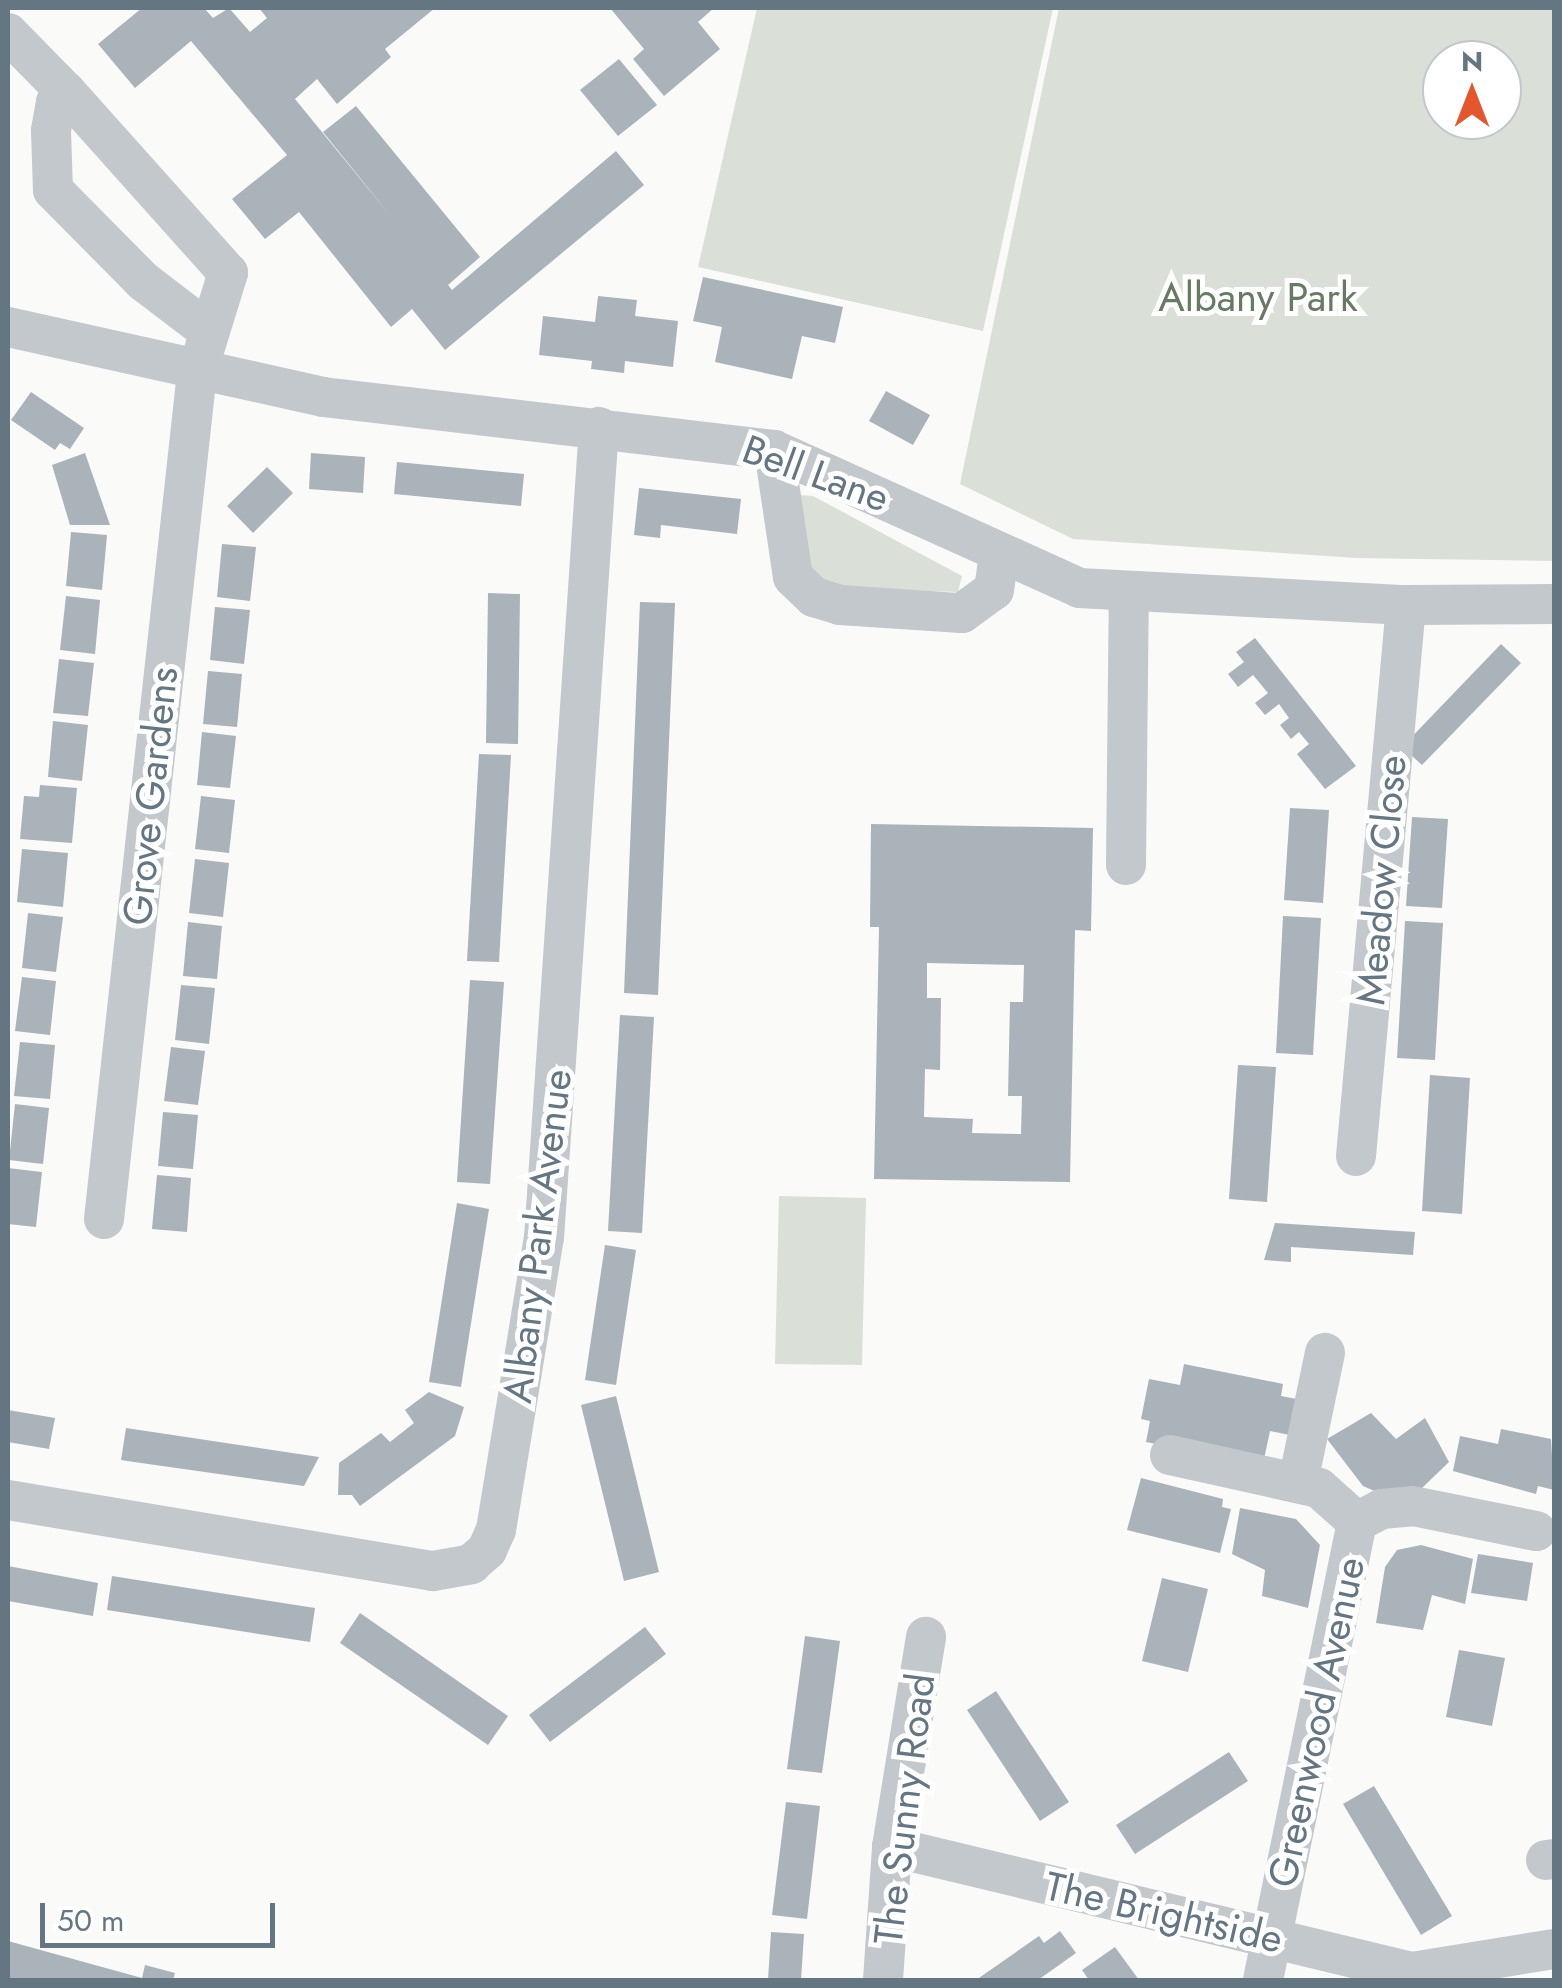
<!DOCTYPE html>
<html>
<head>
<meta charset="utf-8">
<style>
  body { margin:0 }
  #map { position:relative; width:1562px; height:1988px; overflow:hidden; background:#fafaf8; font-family:Jost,sans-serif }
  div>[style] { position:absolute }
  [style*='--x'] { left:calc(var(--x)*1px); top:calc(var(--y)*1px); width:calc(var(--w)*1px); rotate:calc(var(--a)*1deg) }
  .green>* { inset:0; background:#dadfd7 }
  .building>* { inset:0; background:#aab3b9 }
  .minor>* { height:40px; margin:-20px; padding:0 20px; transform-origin:20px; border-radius:20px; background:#c3c8cc }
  span { translate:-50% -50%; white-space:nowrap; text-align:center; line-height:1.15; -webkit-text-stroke:10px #fff; paint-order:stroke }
  .park-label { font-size:40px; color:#687a64 }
  .street-label { font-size:40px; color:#657683 }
  .frame { position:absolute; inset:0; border:10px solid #657683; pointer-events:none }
  .north { position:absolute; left:1422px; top:40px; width:100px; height:100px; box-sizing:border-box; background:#fff; border:2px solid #c1c8cd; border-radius:50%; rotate:0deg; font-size:28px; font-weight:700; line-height:40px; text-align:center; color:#657683 }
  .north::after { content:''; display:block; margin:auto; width:35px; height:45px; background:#e4572e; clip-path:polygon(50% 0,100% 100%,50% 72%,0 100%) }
  .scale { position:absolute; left:40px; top:1903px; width:235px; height:45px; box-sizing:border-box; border:5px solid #657683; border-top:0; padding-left:12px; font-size:30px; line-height:35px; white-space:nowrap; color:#657683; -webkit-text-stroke:8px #fff; paint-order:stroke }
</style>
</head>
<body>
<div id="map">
  <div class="green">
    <div style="clip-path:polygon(757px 8px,1053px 8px,983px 331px,698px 267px)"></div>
    <div style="clip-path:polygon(evenodd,1059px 8px,1554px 8px,1554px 561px,1357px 558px,1073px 539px,960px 484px,1059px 8px,1502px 60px,1502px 120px,1442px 120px,1442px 60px,1502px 60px)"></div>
    <div style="clip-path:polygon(797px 495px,813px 496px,962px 576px,958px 592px,839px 588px,808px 572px)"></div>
    <div style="clip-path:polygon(779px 1196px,866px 1198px,862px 1365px,775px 1364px)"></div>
  </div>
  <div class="building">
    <div style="clip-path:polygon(142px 8px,204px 8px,213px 18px,229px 8px,250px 32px,267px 18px,259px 8px,435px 8px,385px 49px,391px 57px,337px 104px,317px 79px,295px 99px,393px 219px,323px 132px,356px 106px,480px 257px,448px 285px,452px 290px,616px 151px,644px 185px,445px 350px,412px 309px,391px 327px,299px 212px,265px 239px,232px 199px,287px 155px,191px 41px,135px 88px,98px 44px)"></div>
    <div style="clip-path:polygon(610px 8px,714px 8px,698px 22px,720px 49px,664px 96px,633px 59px,644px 49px)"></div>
    <div style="clip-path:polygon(619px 59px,657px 105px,618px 136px,580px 90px)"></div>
    <div style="clip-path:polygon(703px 277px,843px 307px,835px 343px,802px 336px,792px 379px,715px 362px,722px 327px,693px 321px)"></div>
    <div style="clip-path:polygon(598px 296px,637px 300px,635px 316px,678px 321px,673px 367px,625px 361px,624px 373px,591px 369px,592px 361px,539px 355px,543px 316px,595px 322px)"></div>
    <div style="clip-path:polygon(886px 391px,930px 415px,913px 445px,869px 421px)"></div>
    <div style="clip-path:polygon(31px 392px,84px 428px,70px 449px,60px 443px,55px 450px,11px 420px)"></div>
    <div style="clip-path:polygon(85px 453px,110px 525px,70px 525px,52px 465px)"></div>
    <div style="clip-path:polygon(311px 453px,365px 457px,363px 493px,309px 489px)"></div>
    <div style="clip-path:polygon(397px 462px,524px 474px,521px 506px,394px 494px)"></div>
    <div style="clip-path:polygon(267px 467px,293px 493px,253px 533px,227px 506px)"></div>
    <div style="clip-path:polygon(639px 488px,741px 499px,737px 534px,661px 525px,660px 538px,634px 535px)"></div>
    <div style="clip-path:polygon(71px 532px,107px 535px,102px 590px,66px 586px)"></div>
    <div style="clip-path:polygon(222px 544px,256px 547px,250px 601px,217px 597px)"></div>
    <div style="clip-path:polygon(488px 593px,520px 594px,518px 744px,486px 743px)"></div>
    <div style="clip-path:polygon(66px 596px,100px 600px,95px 654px,60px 650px)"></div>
    <div style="clip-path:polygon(640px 602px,675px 603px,658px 995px,624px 993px)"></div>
    <div style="clip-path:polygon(215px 607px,250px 610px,244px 664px,210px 660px)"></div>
    <div style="clip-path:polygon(1255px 638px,1356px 766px,1325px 789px,1297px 754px,1309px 744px,1299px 732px,1291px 739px,1280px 725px,1289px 718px,1279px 704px,1265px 715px,1255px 703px,1268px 693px,1253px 675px,1238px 687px,1228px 674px,1244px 662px,1236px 652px)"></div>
    <div style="clip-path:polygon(1501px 644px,1521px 663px,1422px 765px,1402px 747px)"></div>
    <div style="clip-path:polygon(59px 659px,94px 663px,88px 716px,53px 713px)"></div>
    <div style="clip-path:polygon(208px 671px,242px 674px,237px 727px,203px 724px)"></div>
    <div style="clip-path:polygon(53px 721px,88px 725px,82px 781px,48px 777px)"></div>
    <div style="clip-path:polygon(202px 732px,236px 736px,230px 788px,197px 785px)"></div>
    <div style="clip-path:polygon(479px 754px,511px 755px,499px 962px,467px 961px)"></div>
    <div style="clip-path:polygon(40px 785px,77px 788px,72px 843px,20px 839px,24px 796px,39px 797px)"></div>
    <div style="clip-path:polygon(201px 796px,235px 800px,229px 853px,195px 849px)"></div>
    <div style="clip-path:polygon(1290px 808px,1329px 810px,1323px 903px,1284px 900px)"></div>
    <div style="clip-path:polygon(1412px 817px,1448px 819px,1442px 908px,1406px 906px)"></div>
    <div style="clip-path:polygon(evenodd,871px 824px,1093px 828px,1091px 931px,1075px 930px,1070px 1182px,874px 1179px,879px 927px,870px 927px,871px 824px,927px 963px,1024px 965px,1023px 1002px,1010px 1002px,1008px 1096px,1022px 1096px,1021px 1134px,972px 1133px,973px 1119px,924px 1117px,925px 1069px,940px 1070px,941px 998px,927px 998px,927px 963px)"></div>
    <div style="clip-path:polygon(22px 849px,68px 853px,63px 907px,17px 902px)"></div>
    <div style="clip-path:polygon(195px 859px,229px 863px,223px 917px,189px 913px)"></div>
    <div style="clip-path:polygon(28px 913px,63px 917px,56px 972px,22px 968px)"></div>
    <div style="clip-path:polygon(1283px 916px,1321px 918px,1313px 1055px,1276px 1053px)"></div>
    <div style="clip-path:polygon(1405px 921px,1443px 923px,1435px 1060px,1397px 1058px)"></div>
    <div style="clip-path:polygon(188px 922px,222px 926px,217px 979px,183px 976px)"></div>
    <div style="clip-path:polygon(22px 977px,56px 981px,50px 1035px,15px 1031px)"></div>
    <div style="clip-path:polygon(470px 980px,504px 982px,490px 1184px,457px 1182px)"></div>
    <div style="clip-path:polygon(181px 985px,215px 988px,209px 1044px,175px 1040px)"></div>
    <div style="clip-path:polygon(620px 1015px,654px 1017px,642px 1233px,608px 1231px)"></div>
    <div style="clip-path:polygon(20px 1042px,55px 1045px,50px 1099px,14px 1096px)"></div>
    <div style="clip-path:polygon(171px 1047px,205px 1051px,198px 1105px,164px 1101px)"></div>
    <div style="clip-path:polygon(1238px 1065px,1276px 1067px,1267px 1202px,1229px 1199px)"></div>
    <div style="clip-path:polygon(1430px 1075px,1470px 1078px,1462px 1214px,1422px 1211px)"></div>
    <div style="clip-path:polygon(15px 1104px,49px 1108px,43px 1164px,9px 1160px)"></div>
    <div style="clip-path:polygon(163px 1112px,198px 1115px,193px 1169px,158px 1166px)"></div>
    <div style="clip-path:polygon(8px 1168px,42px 1172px,36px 1227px,8px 1224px)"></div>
    <div style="clip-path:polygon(157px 1175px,191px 1178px,187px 1232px,152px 1229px)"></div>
    <div style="clip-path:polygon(457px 1203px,489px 1209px,461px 1387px,429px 1382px)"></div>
    <div style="clip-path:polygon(1275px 1223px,1415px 1232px,1413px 1255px,1291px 1247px,1291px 1262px,1264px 1260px)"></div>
    <div style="clip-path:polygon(605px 1245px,636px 1250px,616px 1385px,585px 1380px)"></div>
    <div style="clip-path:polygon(1184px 1364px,1283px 1384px,1281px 1396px,1307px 1401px,1300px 1437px,1270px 1431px,1263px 1464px,1146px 1442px,1150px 1421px,1141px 1419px,1149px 1379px,1180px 1385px)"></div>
    <div style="clip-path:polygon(429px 1392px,464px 1407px,455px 1436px,360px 1506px,352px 1495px,338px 1495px,339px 1463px,381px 1433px,390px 1442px,414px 1423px,405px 1410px)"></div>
    <div style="clip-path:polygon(616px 1396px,659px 1572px,624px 1581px,581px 1405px)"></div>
    <div style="clip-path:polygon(8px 1410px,55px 1418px,49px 1449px,8px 1442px)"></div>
    <div style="clip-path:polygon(1371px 1413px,1396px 1439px,1425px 1418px,1449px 1462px,1421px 1489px,1379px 1493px,1363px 1486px,1327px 1439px)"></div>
    <div style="clip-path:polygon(126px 1428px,319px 1457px,304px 1486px,134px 1462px,121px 1460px)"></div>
    <div style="clip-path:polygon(1501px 1429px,1551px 1439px,1554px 1490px,1538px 1486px,1536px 1494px,1453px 1471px,1460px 1436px,1498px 1444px)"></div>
    <div style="clip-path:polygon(1141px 1478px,1223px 1499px,1222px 1507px,1231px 1509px,1220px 1553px,1127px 1530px)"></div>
    <div style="clip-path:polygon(1240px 1508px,1296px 1519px,1320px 1545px,1308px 1608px,1262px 1596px,1265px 1570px,1232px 1554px)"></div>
    <div style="clip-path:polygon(1421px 1545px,1473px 1559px,1465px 1604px,1432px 1595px,1423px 1630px,1376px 1623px,1385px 1567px,1397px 1550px)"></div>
    <div style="clip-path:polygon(1478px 1554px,1533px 1563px,1527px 1601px,1471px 1593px)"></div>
    <div style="clip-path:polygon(8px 1566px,98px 1583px,93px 1616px,8px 1601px)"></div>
    <div style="clip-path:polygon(112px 1576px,315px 1608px,310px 1642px,107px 1610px)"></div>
    <div style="clip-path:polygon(1162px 1578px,1208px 1589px,1188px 1672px,1142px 1661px)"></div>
    <div style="clip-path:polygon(360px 1613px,508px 1716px,488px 1745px,340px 1643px)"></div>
    <div style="clip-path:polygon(645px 1627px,666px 1654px,550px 1742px,529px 1715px)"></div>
    <div style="clip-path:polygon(805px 1636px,840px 1641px,822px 1773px,787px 1769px)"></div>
    <div style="clip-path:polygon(1459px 1650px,1505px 1658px,1492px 1726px,1446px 1717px)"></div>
    <div style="clip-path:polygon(996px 1691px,1069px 1802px,1040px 1821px,967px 1710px)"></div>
    <div style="clip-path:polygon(1229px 1752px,1248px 1781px,1135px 1854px,1116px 1825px)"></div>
    <div style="clip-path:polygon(1374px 1786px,1452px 1916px,1421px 1935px,1343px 1804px)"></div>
    <div style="clip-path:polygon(786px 1802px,820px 1806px,807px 1919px,772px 1915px)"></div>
    <div style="clip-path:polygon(1060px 1931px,1076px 1953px,1038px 1980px,976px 1980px,1039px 1936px,1044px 1943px)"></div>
    <div style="clip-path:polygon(771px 1932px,804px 1934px,801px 1980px,768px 1980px)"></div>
    <div style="clip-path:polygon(8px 1941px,142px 1978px,145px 1965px,175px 1973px,173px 1980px,8px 1980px)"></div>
    <div style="clip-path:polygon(1115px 1947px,1139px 1980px,1089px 1980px,1082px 1970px)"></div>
  </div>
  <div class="minor">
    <div style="--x:8;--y:33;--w:83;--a:45.5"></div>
    <div style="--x:8;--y:327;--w:323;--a:12.5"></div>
    <div style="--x:323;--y:397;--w:454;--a:6.7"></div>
    <div style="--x:774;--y:450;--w:335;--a:24.3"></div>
    <div style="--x:1079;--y:588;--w:327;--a:3"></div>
    <div style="--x:1406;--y:605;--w:148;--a:-0.4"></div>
    <div style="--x:774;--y:450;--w:128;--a:81.5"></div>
    <div style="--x:793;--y:577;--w:29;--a:44"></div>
    <div style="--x:814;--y:597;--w:27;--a:17"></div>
    <div style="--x:840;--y:605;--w:122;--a:3.8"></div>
    <div style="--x:962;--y:613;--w:39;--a:-36"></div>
    <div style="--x:994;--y:590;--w:34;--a:-82"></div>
    <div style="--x:1126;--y:865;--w:273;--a:-89.4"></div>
    <div style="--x:1356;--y:1156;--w:553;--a:-84.81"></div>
    <div style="--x:104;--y:1219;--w:851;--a:-83.73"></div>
    <div style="--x:197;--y:373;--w:105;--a:-72.8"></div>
    <div style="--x:228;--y:273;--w:243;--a:-131.8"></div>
    <div style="--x:66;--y:92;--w:14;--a:135"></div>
    <div style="--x:56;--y:102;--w:29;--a:100"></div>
    <div style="--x:51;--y:131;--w:59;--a:88.1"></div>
    <div style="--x:53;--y:190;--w:128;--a:45.3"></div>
    <div style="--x:143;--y:281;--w:81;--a:37.4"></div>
    <div style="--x:1170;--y:1455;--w:153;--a:12.5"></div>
    <div style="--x:1319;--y:1488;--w:51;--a:41.8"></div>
    <div style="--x:1357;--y:1522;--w:27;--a:-28"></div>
    <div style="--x:1381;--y:1509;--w:32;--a:-5"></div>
    <div style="--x:1413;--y:1506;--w:126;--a:11.5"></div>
    <div style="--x:1298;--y:1482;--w:132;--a:-78.2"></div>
    <div style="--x:8;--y:1500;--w:431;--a:9.5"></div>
    <div style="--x:433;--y:1571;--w:39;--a:-10"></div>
    <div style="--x:471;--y:1564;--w:21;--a:-41"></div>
    <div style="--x:487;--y:1550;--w:22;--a:-66"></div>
    <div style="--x:496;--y:1530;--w:296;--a:-80.7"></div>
    <div style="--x:544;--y:1238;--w:813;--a:-86.12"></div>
    <div style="--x:892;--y:1847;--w:535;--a:13.52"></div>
    <div style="--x:1412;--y:1972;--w:144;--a:-9.2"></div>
    <div style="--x:1546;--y:1860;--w:8;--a:-7"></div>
    <div style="--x:883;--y:1980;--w:133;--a:-86.1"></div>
    <div style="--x:892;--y:1847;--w:213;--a:-80.8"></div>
    <div style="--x:1263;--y:1980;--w:468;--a:-78.4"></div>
  </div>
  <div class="park-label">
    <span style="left:1258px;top:297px">Albany Park</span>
  </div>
  <div class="street-label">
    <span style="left:816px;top:473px;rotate:20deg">Bell Lane</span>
    <span style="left:150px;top:796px;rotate:-84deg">Grove Gardens</span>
    <span style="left:1381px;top:880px;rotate:-85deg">Meadow Close</span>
    <span style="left:537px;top:1236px;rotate:-83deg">Albany Park Avenue</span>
    <span style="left:1316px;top:1722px;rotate:-78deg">Greenwood Avenue</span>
    <span style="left:904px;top:1809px;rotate:-83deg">The Sunny Road</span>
    <span style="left:1164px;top:1912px;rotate:13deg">The Brightside</span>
  </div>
  <div class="frame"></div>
  <div class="north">N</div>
  <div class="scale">50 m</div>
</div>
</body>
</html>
